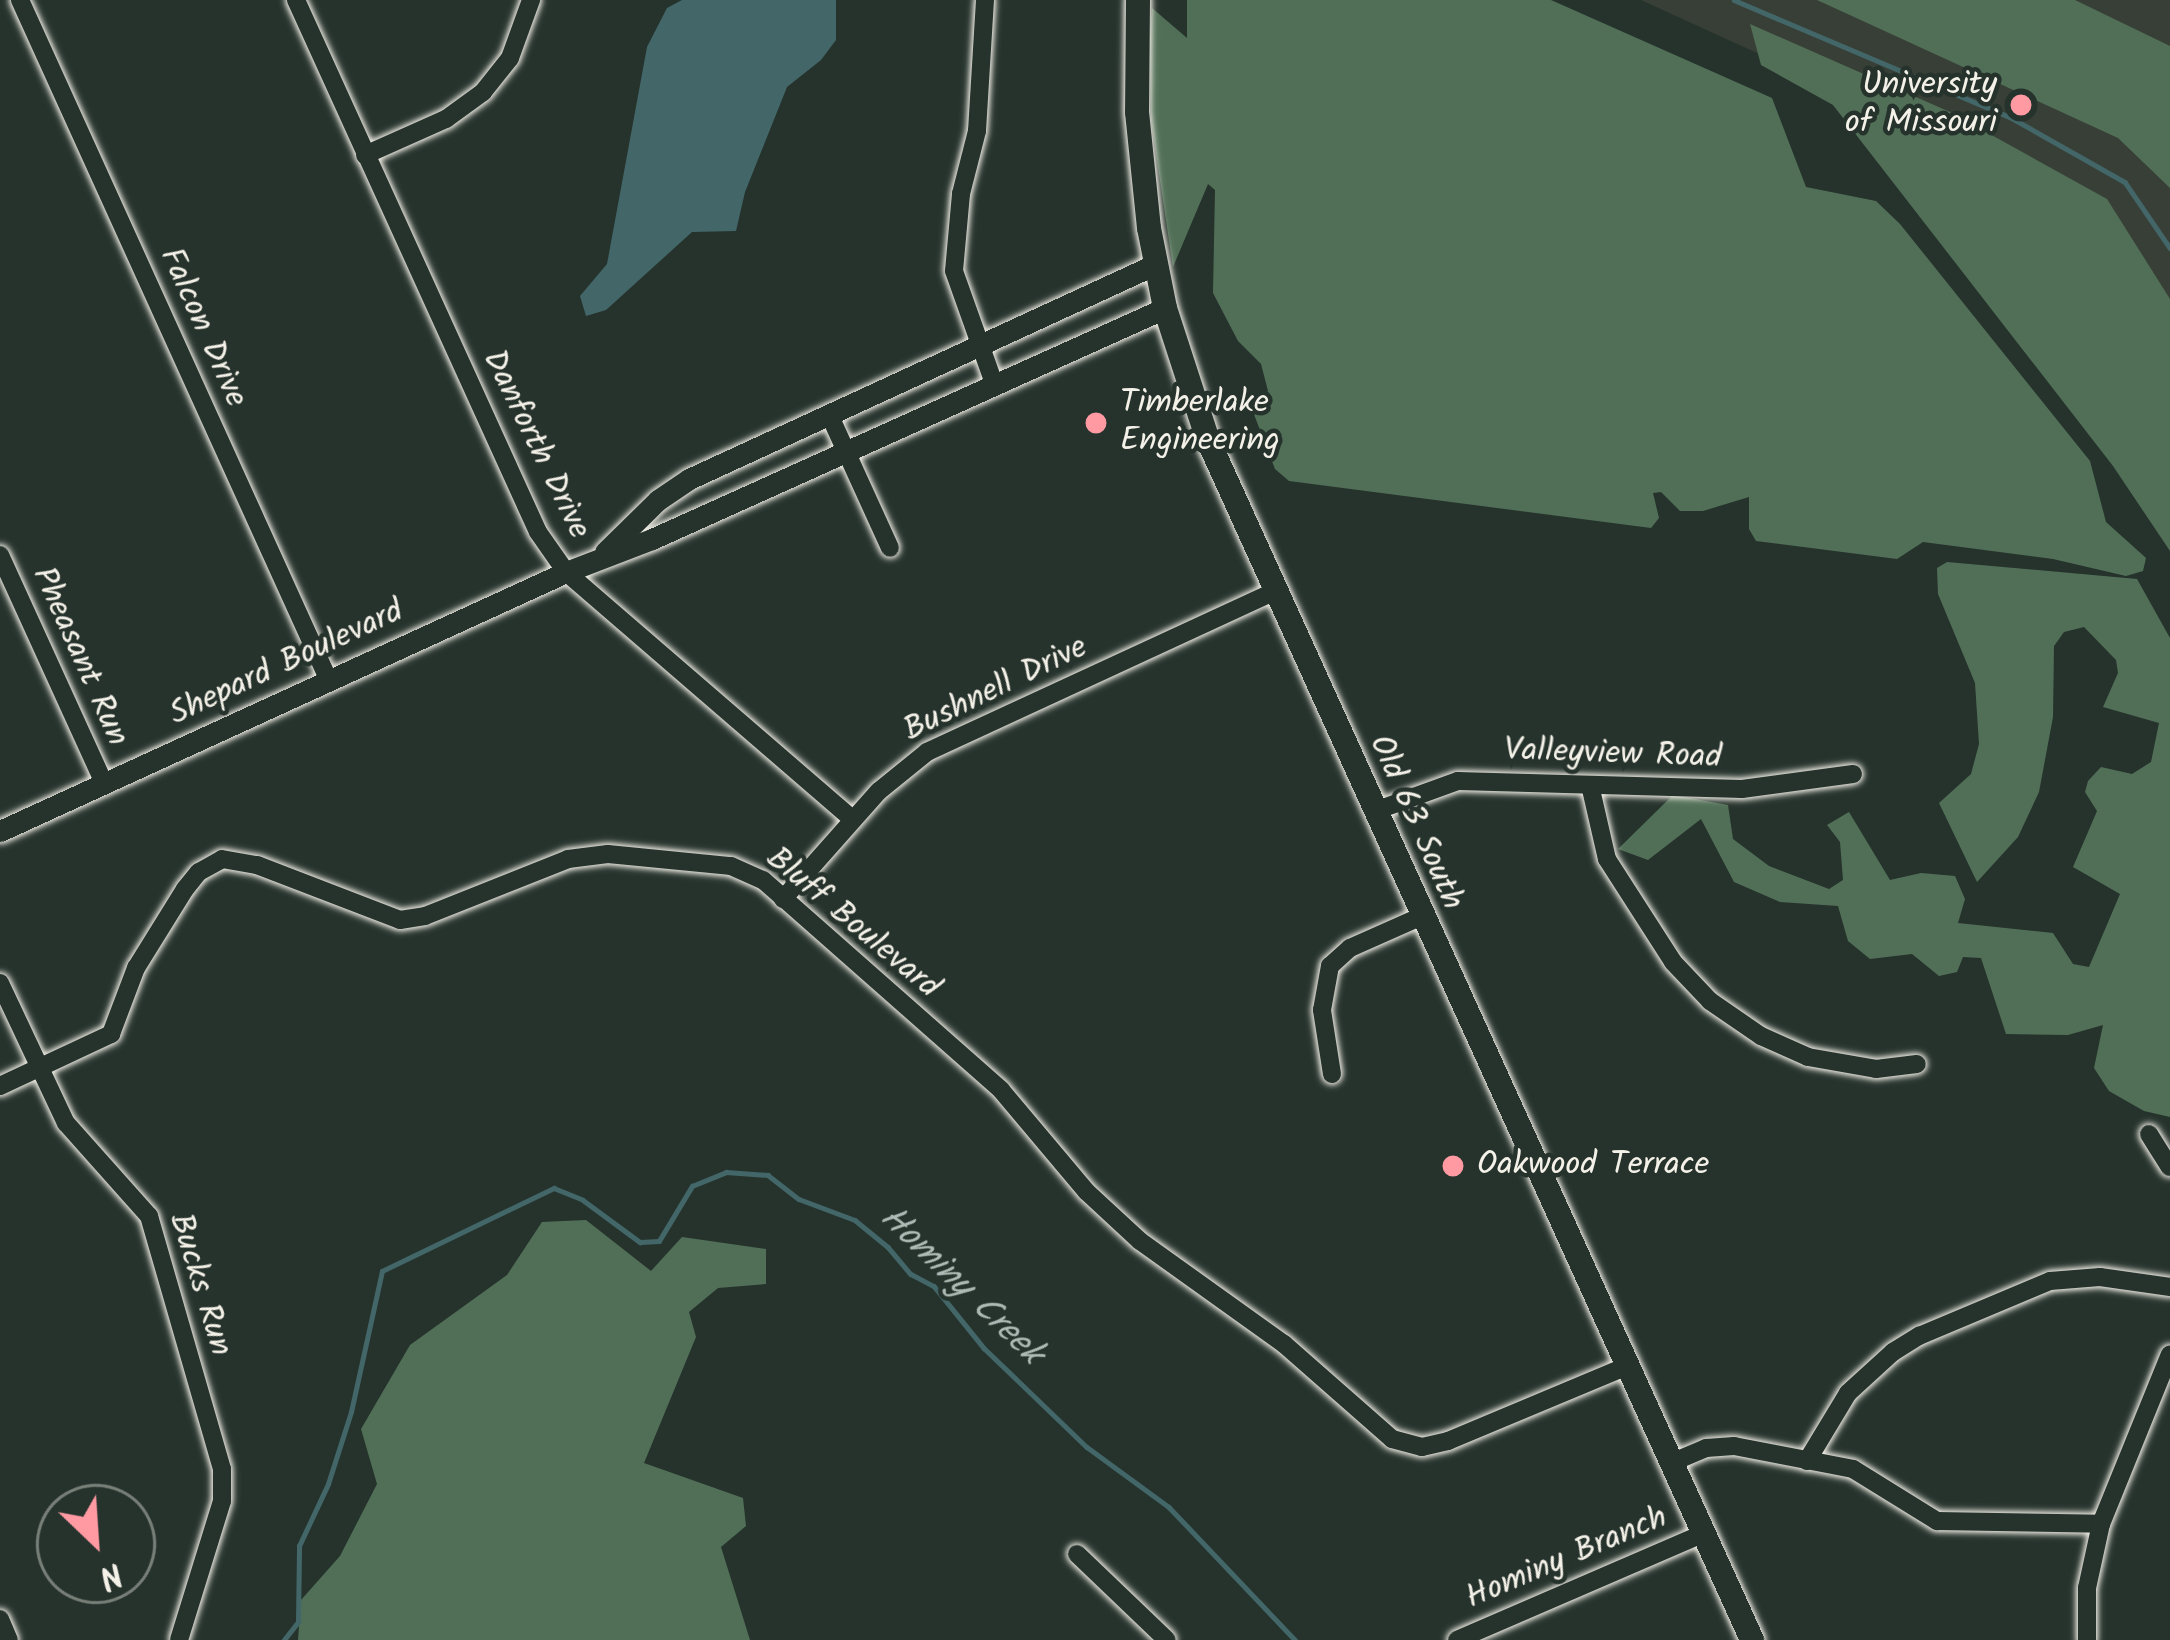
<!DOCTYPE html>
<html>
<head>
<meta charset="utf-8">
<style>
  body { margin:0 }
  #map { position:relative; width:2170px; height:1640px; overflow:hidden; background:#26332d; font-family:Kalam,sans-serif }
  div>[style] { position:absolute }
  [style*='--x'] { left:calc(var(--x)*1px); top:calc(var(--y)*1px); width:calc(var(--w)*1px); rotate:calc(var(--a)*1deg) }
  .built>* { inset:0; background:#383f36 }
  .green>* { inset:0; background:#516f57 }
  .water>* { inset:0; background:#436769 }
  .stream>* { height:4.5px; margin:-2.25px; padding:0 2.25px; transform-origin:2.25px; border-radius:2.25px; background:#436769 }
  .roads { filter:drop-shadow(0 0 3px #f4f1e8) drop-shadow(0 0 3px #f4f1e8) }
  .minor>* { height:18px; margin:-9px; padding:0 9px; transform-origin:9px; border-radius:9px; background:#26332d }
  .tertiary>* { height:21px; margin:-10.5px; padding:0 10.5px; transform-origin:10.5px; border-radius:10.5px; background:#26332d }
  .secondary>* { height:24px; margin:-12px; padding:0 12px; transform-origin:12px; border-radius:12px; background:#26332d }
  .dots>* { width:33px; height:33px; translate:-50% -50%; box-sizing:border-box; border:6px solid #26332d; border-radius:50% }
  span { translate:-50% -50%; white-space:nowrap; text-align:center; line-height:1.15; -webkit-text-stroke:9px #26332d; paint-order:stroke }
  .poi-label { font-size:33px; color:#f4f1e8 }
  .right { translate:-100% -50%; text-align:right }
  .left { translate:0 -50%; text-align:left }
  .street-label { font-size:33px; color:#f4f1e8 }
  .water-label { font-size:36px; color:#adbab5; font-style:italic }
  .north { position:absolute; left:36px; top:1484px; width:120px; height:120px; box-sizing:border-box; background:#26332d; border:3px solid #787f78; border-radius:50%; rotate:155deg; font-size:33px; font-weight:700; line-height:48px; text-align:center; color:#f4f1e8 }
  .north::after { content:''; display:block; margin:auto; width:42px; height:54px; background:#ff9aa2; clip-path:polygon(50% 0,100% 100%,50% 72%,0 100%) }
</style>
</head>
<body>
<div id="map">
  <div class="built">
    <div style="clip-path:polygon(1641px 0,2170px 0,2170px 315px,2103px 211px)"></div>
  </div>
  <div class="green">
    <div style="clip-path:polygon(1187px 0,1551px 0,1772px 98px,1806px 187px,1876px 201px,1900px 224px,2090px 461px,2106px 522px,2146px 558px,2143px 571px,2126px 576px,2053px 559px,1923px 542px,1897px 559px,1756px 541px,1749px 529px,1749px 497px,1703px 511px,1680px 511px,1661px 492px,1653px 493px,1659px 518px,1651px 528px,1289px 481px,1275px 469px,1250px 404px,1268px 391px,1261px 364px,1238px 341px,1213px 293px,1215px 190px,1208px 184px,1173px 267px,1151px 120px,1150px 38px,1152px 8px,1187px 38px)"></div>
    <div style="clip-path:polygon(1817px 0,2075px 0,2170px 46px,2170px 188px,2118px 138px)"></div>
    <div style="clip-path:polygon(1750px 24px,1950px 112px,2107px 199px,2170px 299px,2170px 551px,2113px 466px,1833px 105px,1761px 65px)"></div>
    <div style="clip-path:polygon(1947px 562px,2137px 579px,2170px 638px,2170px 1117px,2144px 1111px,2109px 1091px,2094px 1068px,2103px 1025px,2068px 1035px,2006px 1034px,1981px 958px,1963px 957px,1957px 972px,1939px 976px,1912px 954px,1870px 959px,1848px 941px,1838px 906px,1780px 902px,1734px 882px,1701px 819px,1648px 860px,1618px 849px,1673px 795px,1728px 805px,1733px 839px,1769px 866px,1829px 889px,1843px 880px,1840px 842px,1827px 825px,1849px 812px,1890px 880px,1921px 873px,1955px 876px,1965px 899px,1958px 923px,2053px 933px,2073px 964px,2089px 967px,2120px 894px,2073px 867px,2097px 811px,2085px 792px,2088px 781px,2101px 767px,2132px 774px,2151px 762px,2159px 723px,2103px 707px,2118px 673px,2116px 660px,2084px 627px,2064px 632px,2054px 646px,2053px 717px,2039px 792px,2018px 837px,1977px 882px,1939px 803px,1971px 774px,1979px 744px,1975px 683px,1938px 594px,1937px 568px)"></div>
    <div style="clip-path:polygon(586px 1220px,651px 1271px,682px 1237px,766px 1249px,766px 1284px,718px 1288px,689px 1312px,696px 1337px,644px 1463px,743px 1498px,746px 1526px,721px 1547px,750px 1640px,298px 1640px,301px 1600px,340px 1556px,377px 1484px,361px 1429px,410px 1345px,507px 1275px,542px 1222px)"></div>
  </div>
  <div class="water">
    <div style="clip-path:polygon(682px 0,836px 0,836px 40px,821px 60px,787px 87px,745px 192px,736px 231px,692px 232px,606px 310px,586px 316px,580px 296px,607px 264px,647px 47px,667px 8px)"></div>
  </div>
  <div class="stream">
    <div style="--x:1734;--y:0;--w:300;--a:23"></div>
    <div style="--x:2010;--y:117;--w:132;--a:29.5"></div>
    <div style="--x:2125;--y:182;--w:80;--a:55.7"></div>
    <div style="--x:284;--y:1640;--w:23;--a:-52"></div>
    <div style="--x:298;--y:1622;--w:76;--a:-89.2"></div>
    <div style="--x:299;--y:1546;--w:68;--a:-64.9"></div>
    <div style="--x:328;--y:1484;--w:76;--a:-72.3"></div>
    <div style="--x:351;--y:1412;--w:144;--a:-77.6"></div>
    <div style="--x:382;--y:1271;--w:191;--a:-25.8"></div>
    <div style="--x:554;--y:1188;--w:31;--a:22"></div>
    <div style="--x:583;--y:1200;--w:71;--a:36.4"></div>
    <div style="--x:640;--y:1242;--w:19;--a:-3"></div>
    <div style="--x:659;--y:1241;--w:64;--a:-59"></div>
    <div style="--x:692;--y:1186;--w:37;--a:-22"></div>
    <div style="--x:726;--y:1172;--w:42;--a:4.1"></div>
    <div style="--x:768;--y:1175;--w:39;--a:38"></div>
    <div style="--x:799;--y:1199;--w:60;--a:20.6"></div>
    <div style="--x:855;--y:1220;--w:43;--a:39.3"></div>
    <div style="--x:888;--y:1247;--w:35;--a:50"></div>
    <div style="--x:911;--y:1274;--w:26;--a:28"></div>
    <div style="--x:934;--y:1286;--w:80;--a:51.1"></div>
    <div style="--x:984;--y:1348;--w:143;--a:43.9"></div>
    <div style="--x:1087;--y:1447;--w:102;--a:36.2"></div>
    <div style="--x:1169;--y:1507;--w:183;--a:46.5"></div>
  </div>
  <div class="roads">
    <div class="minor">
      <div style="--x:20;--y:0;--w:748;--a:65.59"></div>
      <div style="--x:296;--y:0;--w:584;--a:65.54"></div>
      <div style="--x:538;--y:532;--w:49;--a:55"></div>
      <div style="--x:566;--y:572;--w:378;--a:40.8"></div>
      <div style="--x:985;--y:0;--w:131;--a:93.5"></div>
      <div style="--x:977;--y:131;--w:65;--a:104.3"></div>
      <div style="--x:961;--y:194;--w:77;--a:95.2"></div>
      <div style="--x:954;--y:271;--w:122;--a:70.4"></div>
      <div style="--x:365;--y:155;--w:89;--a:-24"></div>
      <div style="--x:446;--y:119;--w:46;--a:-36.1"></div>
      <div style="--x:483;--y:92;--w:43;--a:-51.5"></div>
      <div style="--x:510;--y:58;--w:62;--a:-70.1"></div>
      <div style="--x:829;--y:414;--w:147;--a:65.5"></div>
      <div style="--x:0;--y:555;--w:251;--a:65.5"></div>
      <div style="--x:1590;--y:785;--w:76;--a:77.1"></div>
      <div style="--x:1607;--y:859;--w:122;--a:57.3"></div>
      <div style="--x:1673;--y:962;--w:54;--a:46.5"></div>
      <div style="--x:1710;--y:1001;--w:62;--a:34.5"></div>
      <div style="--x:1761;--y:1036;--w:51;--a:24.1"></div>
      <div style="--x:1808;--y:1057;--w:69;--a:10"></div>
      <div style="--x:1876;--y:1069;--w:41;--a:-7"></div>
      <div style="--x:1375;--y:811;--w:88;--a:-19.9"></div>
      <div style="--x:1458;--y:781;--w:284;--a:1.6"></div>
      <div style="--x:1742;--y:789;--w:112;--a:-7.7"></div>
      <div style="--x:783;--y:899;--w:144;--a:-48.4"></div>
      <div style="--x:879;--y:791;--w:62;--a:-39.1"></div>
      <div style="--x:927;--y:752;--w:384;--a:-24.8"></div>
      <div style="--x:0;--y:983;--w:155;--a:64.8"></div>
      <div style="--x:66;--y:1123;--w:125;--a:48.3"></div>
      <div style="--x:149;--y:1216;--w:263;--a:73.9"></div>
      <div style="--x:222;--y:1469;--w:32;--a:90"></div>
      <div style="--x:222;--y:1501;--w:145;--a:107.2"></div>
      <div style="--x:1332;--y:1074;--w:65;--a:-98.9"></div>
      <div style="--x:1322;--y:1010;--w:45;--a:-79.7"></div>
      <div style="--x:1330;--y:966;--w:27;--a:-42"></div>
      <div style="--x:1350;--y:948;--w:77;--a:-23.9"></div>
      <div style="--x:0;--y:1086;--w:123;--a:-25.1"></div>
      <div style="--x:111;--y:1034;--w:71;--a:-69.3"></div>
      <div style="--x:136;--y:968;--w:93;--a:-58.2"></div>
      <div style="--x:185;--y:889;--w:22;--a:-51"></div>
      <div style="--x:199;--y:872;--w:26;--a:-29"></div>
      <div style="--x:222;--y:859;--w:36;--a:10"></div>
      <div style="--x:257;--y:865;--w:153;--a:21"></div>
      <div style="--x:400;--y:920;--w:25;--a:-9"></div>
      <div style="--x:425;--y:916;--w:154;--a:-21.7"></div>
      <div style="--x:568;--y:859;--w:40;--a:-7.1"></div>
      <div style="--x:608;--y:854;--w:124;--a:5.6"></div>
      <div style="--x:731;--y:866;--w:35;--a:24"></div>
      <div style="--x:763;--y:880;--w:317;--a:41.4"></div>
      <div style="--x:1001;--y:1090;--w:133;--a:49.9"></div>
      <div style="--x:1087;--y:1192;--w:72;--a:42.8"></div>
      <div style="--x:1140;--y:1241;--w:177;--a:35.6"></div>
      <div style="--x:1284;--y:1344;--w:144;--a:41.3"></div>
      <div style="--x:1392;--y:1439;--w:31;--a:15"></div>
      <div style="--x:1422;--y:1447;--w:27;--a:-13"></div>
      <div style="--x:1448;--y:1441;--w:194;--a:-22.7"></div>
      <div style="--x:2149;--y:1134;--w:39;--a:58"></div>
      <div style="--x:1807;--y:1461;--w:79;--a:-58.9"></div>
      <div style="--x:1848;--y:1393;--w:61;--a:-42.3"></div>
      <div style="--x:1893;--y:1352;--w:31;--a:-32"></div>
      <div style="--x:1919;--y:1336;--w:142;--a:-22.8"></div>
      <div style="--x:2050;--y:1281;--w:50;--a:-4.6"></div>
      <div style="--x:2100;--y:1277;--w:71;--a:8.1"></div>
      <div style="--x:1673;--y:1462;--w:36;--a:-23"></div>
      <div style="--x:1706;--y:1448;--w:28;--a:-4"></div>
      <div style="--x:1734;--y:1446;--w:121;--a:10.9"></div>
      <div style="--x:1853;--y:1469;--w:99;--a:31.8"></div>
      <div style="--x:1937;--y:1521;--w:164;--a:1"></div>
      <div style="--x:1077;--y:1554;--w:124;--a:43.7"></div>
      <div style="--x:0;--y:1619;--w:23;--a:67"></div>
      <div style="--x:1457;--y:1640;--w:267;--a:-23.4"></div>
      <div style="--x:2087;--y:1640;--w:52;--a:-90"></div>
      <div style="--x:2087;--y:1588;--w:66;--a:-77.7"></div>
      <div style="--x:2101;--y:1524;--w:183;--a:-67.9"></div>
    </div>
    <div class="tertiary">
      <div style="--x:605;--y:552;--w:74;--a:-44.5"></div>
      <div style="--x:658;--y:500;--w:37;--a:-34"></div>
      <div style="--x:689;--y:479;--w:514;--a:-24.72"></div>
      <div style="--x:0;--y:831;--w:622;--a:-24.59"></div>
      <div style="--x:566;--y:572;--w:92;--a:-21"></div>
      <div style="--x:652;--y:539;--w:563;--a:-24.24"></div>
    </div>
    <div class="secondary">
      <div style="--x:1138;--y:0;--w:112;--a:90.5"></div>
      <div style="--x:1137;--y:112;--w:117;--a:84.1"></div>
      <div style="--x:1149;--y:228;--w:82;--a:78.7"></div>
      <div style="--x:1165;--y:308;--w:139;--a:72"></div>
      <div style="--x:1208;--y:440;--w:1318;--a:65.61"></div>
    </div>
  </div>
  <div class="dots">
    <div style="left:2021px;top:105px;background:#ff9aa2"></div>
    <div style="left:1096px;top:423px;background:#ff9aa2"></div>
    <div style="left:1453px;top:1166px;background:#ff9aa2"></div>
  </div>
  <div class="poi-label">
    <span class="right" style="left:1997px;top:105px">University<br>of Missouri</span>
    <span class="left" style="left:1120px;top:423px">Timberlake<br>Engineering</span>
    <span class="left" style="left:1477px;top:1166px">Oakwood Terrace</span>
  </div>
  <div class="street-label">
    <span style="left:202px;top:328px;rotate:66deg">Falcon Drive</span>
    <span style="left:535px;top:445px;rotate:64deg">Danforth Drive</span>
    <span style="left:79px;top:657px;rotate:66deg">Pheasant Run</span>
    <span style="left:287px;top:664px;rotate:-25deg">Shepard Boulevard</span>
    <span style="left:996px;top:690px;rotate:-26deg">Bushnell Drive</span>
    <span style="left:1613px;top:755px;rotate:2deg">Valleyview Road</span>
    <span style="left:1415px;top:823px;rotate:66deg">Old 63 South</span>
    <span style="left:852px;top:924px;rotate:40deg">Bluff Boulevard</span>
    <span style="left:199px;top:1285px;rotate:73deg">Bucks Run</span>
    <span style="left:1567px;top:1559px;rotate:-23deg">Hominy Branch</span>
  </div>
  <div class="water-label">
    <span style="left:961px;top:1286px;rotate:44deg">Hominy Creek</span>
  </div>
  <div class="north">N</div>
</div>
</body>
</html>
